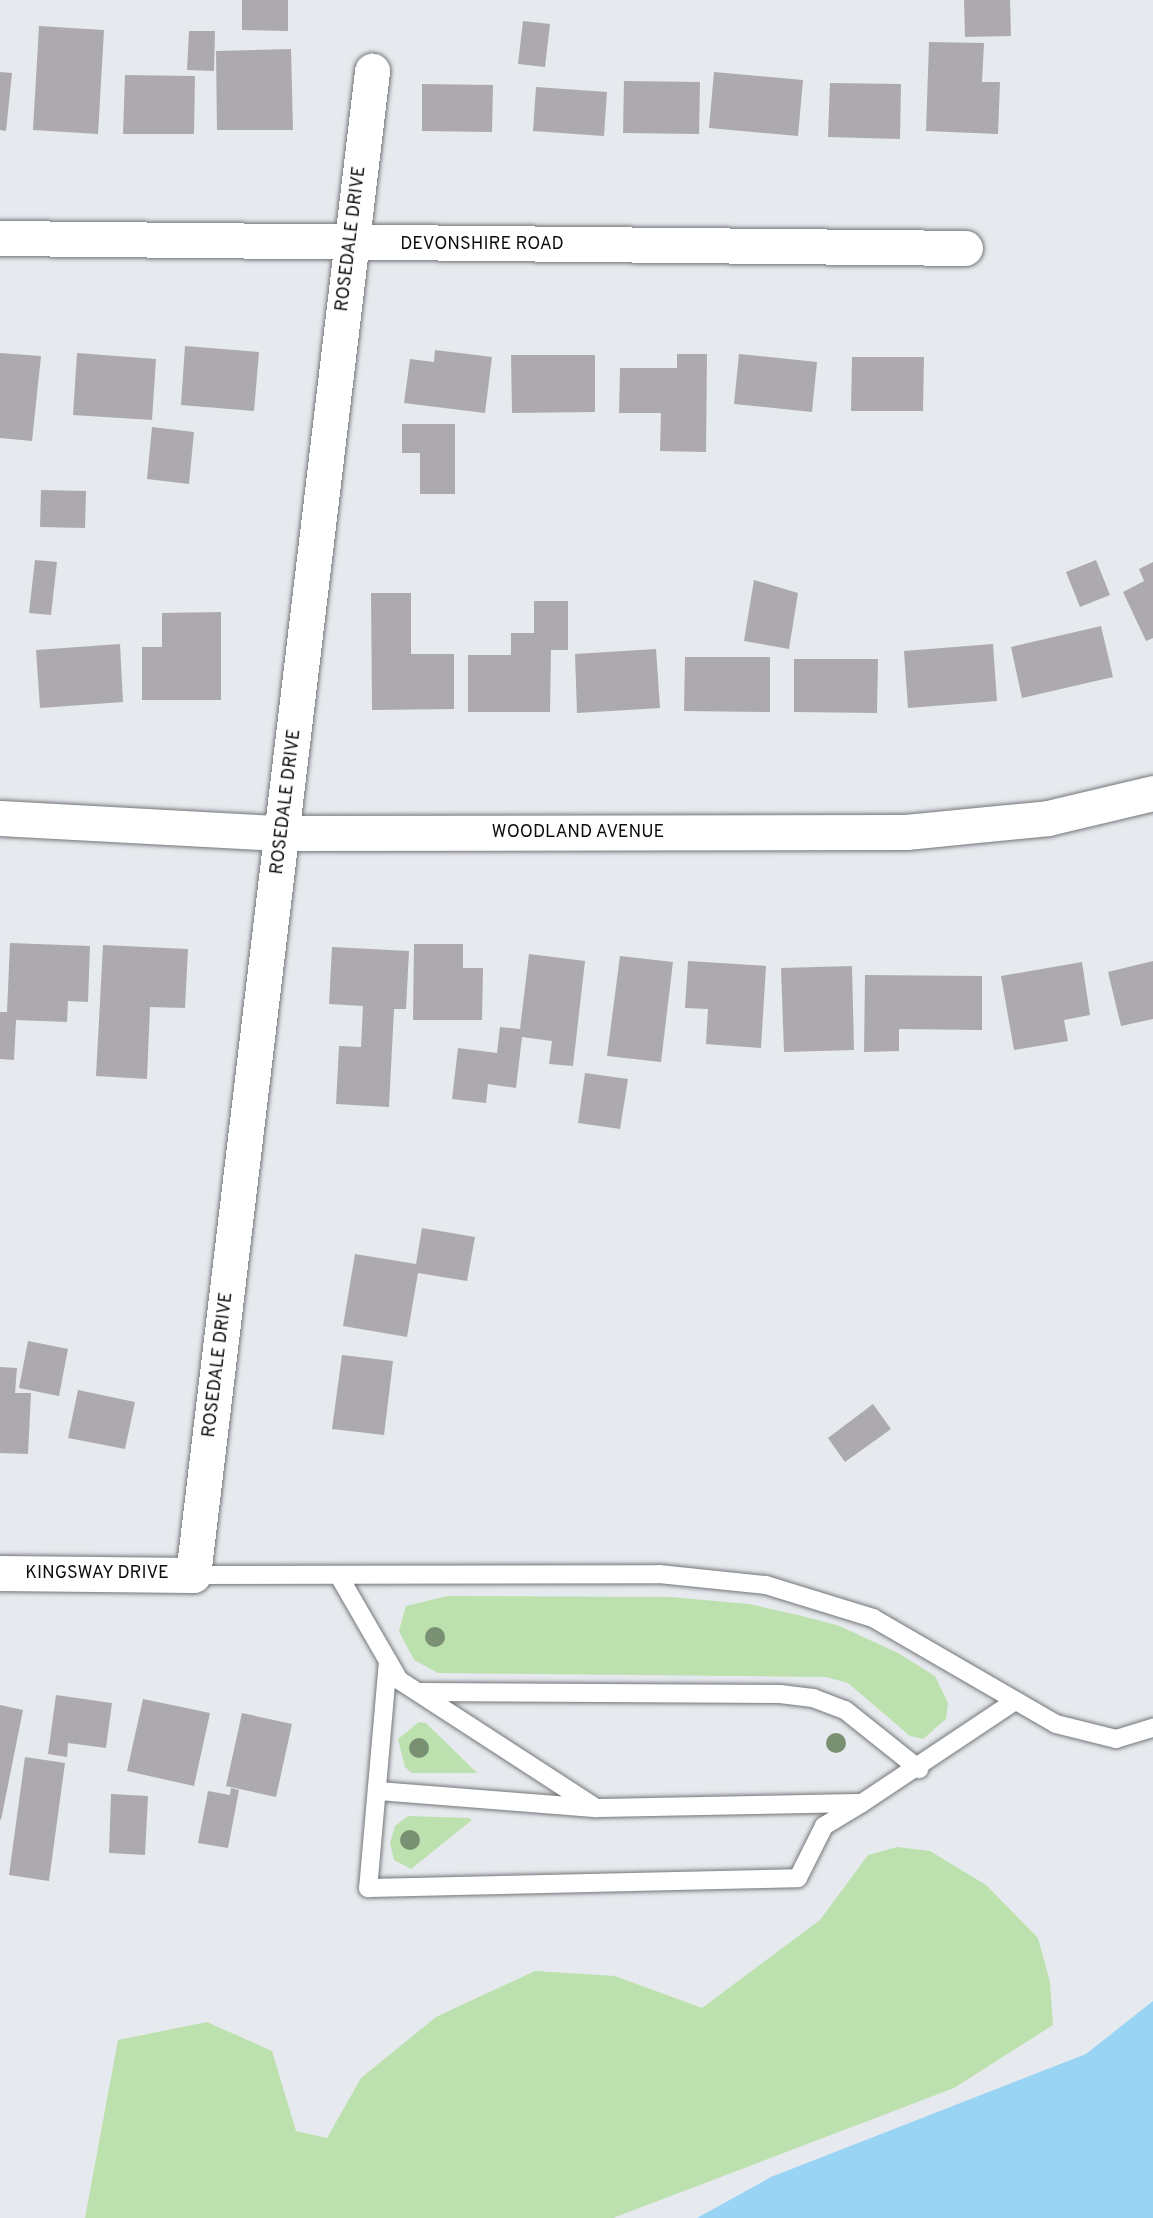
<!DOCTYPE html>
<html>
<head>
<meta charset="utf-8">
<style>
  body { margin:0 }
  #map { position:relative; width:1153px; height:2218px; overflow:hidden; background:#e6e9ed; font-family:Overpass,sans-serif }
  div>[style] { position:absolute }
  [style*='--x'] { left:calc(var(--x)*1px); top:calc(var(--y)*1px); width:calc(var(--w)*1px); rotate:calc(var(--a)*1deg) }
  .green>* { inset:0; background:#bce1ae }
  .water>* { inset:0; background:#99d4f5 }
  .building>* { inset:0; background:#adaaad }
  .roads { filter:drop-shadow(0 0 2px #737679) drop-shadow(0 0 2px #737679) }
  .lane>* { height:18px; margin:-9px; padding:0 9px; transform-origin:9px; border-radius:9px; background:#fff }
  .street>* { height:35px; margin:-17.5px; padding:0 17.5px; transform-origin:17.5px; border-radius:17.5px; background:#fff }
  .trees>* { width:20px; height:20px; margin:-10px; border-radius:50%; background:#7a9072 }
  span { translate:-50% -50%; white-space:nowrap; text-align:center; line-height:1.15; -webkit-text-stroke:5px #fff; paint-order:stroke }
  .street-label { font-size:18px; color:#0c0d0e }
</style>
</head>
<body>
<div id="map">
  <div class="green">
    <div style="clip-path:polygon(447px 1596px,670px 1597px,749px 1604px,798px 1615px,837px 1625px,898px 1653px,935px 1676px,948px 1703px,946px 1719px,923px 1739px,910px 1736px,848px 1683px,826px 1677px,438px 1673px,414px 1660px,399px 1631px,406px 1606px)"></div>
    <div style="clip-path:polygon(419px 1722px,426px 1723px,477px 1773px,412px 1773px,405px 1767px,398px 1739px)"></div>
    <div style="clip-path:polygon(408px 1816px,469px 1818px,472px 1820px,411px 1869px,394px 1860px,390px 1843px,395px 1826px)"></div>
    <div style="clip-path:polygon(897px 1847px,930px 1851px,986px 1885px,1038px 1938px,1050px 1982px,1053px 2025px,954px 2088px,613px 2218px,85px 2218px,118px 2040px,207px 2022px,272px 2051px,296px 2131px,327px 2138px,361px 2078px,436px 2017px,535px 1971px,615px 1976px,702px 2008px,820px 1920px,868px 1855px)"></div>
  </div>
  <div class="water">
    <div style="clip-path:polygon(1153px 2001px,1153px 2218px,697px 2218px,771px 2177px,1086px 2054px)"></div>
  </div>
  <div class="building">
    <div style="clip-path:polygon(242px 0,288px 0,288px 31px,242px 30px)"></div>
    <div style="clip-path:polygon(964px 0,1010px 0,1011px 36px,965px 37px)"></div>
    <div style="clip-path:polygon(523px 21px,550px 24px,545px 67px,518px 64px)"></div>
    <div style="clip-path:polygon(39px 26px,104px 30px,98px 134px,33px 130px)"></div>
    <div style="clip-path:polygon(189px 31px,215px 31px,214px 71px,187px 70px)"></div>
    <div style="clip-path:polygon(929px 42px,984px 43px,982px 82px,1000px 82px,998px 134px,926px 131px)"></div>
    <div style="clip-path:polygon(291px 49px,293px 130px,217px 130px,216px 51px)"></div>
    <div style="clip-path:polygon(0 72px,12px 73px,6px 131px,0 130px)"></div>
    <div style="clip-path:polygon(714px 72px,803px 80px,798px 136px,709px 128px)"></div>
    <div style="clip-path:polygon(125px 75px,195px 76px,194px 134px,123px 134px)"></div>
    <div style="clip-path:polygon(624px 81px,700px 82px,699px 134px,623px 133px)"></div>
    <div style="clip-path:polygon(830px 83px,901px 84px,900px 139px,828px 137px)"></div>
    <div style="clip-path:polygon(422px 84px,493px 85px,492px 132px,422px 131px)"></div>
    <div style="clip-path:polygon(536px 87px,607px 92px,604px 136px,533px 131px)"></div>
    <div style="clip-path:polygon(185px 346px,259px 352px,254px 411px,181px 405px)"></div>
    <div style="clip-path:polygon(435px 350px,492px 357px,485px 413px,404px 403px,410px 359px,434px 362px)"></div>
    <div style="clip-path:polygon(0 353px,41px 356px,32px 441px,0 438px)"></div>
    <div style="clip-path:polygon(77px 353px,156px 359px,152px 420px,73px 415px)"></div>
    <div style="clip-path:polygon(677px 354px,707px 354px,706px 452px,660px 451px,661px 413px,619px 413px,620px 368px,677px 368px)"></div>
    <div style="clip-path:polygon(739px 354px,817px 362px,812px 412px,734px 404px)"></div>
    <div style="clip-path:polygon(511px 355px,595px 355px,595px 412px,512px 413px)"></div>
    <div style="clip-path:polygon(852px 357px,924px 357px,923px 411px,851px 411px)"></div>
    <div style="clip-path:polygon(402px 424px,455px 424px,455px 494px,420px 494px,420px 453px,402px 453px)"></div>
    <div style="clip-path:polygon(152px 427px,194px 432px,189px 484px,147px 479px)"></div>
    <div style="clip-path:polygon(41px 490px,86px 491px,85px 528px,40px 527px)"></div>
    <div style="clip-path:polygon(35px 560px,57px 562px,51px 615px,29px 613px)"></div>
    <div style="clip-path:polygon(1096px 560px,1110px 595px,1080px 607px,1066px 572px)"></div>
    <div style="clip-path:polygon(1153px 562px,1153px 638px,1146px 641px,1123px 592px,1144px 581px,1139px 569px)"></div>
    <div style="clip-path:polygon(754px 580px,798px 593px,789px 649px,744px 641px)"></div>
    <div style="clip-path:polygon(371px 593px,411px 593px,411px 654px,454px 654px,454px 709px,372px 710px)"></div>
    <div style="clip-path:polygon(534px 601px,568px 601px,568px 650px,551px 650px,550px 712px,468px 712px,468px 655px,511px 655px,511px 633px,534px 633px)"></div>
    <div style="clip-path:polygon(221px 612px,221px 700px,142px 700px,142px 647px,162px 647px,162px 613px)"></div>
    <div style="clip-path:polygon(1101px 626px,1113px 677px,1022px 698px,1011px 647px)"></div>
    <div style="clip-path:polygon(120px 644px,123px 702px,40px 708px,36px 650px)"></div>
    <div style="clip-path:polygon(993px 644px,997px 701px,908px 708px,904px 651px)"></div>
    <div style="clip-path:polygon(656px 649px,660px 708px,577px 713px,575px 654px)"></div>
    <div style="clip-path:polygon(685px 657px,770px 657px,770px 712px,684px 711px)"></div>
    <div style="clip-path:polygon(794px 659px,878px 659px,877px 713px,794px 712px)"></div>
    <div style="clip-path:polygon(10px 943px,90px 946px,88px 1002px,68px 1001px,67px 1022px,16px 1020px,14px 1060px,0 1059px,0 1012px,7px 1012px)"></div>
    <div style="clip-path:polygon(414px 944px,463px 944px,463px 968px,483px 968px,482px 1020px,413px 1020px)"></div>
    <div style="clip-path:polygon(103px 945px,188px 949px,185px 1008px,150px 1007px,147px 1079px,96px 1076px)"></div>
    <div style="clip-path:polygon(332px 947px,409px 951px,406px 1009px,394px 1009px,389px 1107px,336px 1104px,339px 1046px,361px 1047px,363px 1006px,329px 1004px)"></div>
    <div style="clip-path:polygon(529px 954px,585px 961px,573px 1066px,549px 1064px,552px 1041px,522px 1037px,516px 1088px,488px 1084px,486px 1103px,452px 1099px,458px 1048px,497px 1053px,500px 1027px,520px 1029px)"></div>
    <div style="clip-path:polygon(620px 956px,673px 962px,661px 1062px,607px 1056px)"></div>
    <div style="clip-path:polygon(688px 961px,766px 966px,761px 1048px,706px 1044px,708px 1009px,685px 1008px)"></div>
    <div style="clip-path:polygon(1153px 961px,1153px 1019px,1121px 1026px,1108px 972px)"></div>
    <div style="clip-path:polygon(1082px 962px,1090px 1015px,1064px 1020px,1068px 1041px,1014px 1050px,1001px 976px)"></div>
    <div style="clip-path:polygon(852px 966px,854px 1050px,784px 1052px,781px 968px)"></div>
    <div style="clip-path:polygon(865px 975px,982px 976px,982px 1030px,899px 1029px,899px 1051px,864px 1052px)"></div>
    <div style="clip-path:polygon(585px 1073px,628px 1079px,620px 1129px,578px 1123px)"></div>
    <div style="clip-path:polygon(422px 1228px,475px 1237px,467px 1281px,418px 1273px,407px 1337px,343px 1326px,355px 1254px,416px 1264px)"></div>
    <div style="clip-path:polygon(28px 1341px,68px 1349px,59px 1396px,19px 1388px)"></div>
    <div style="clip-path:polygon(342px 1355px,393px 1361px,384px 1435px,332px 1429px)"></div>
    <div style="clip-path:polygon(0 1367px,17px 1368px,15px 1393px,31px 1393px,28px 1454px,0 1453px)"></div>
    <div style="clip-path:polygon(78px 1390px,135px 1402px,125px 1449px,68px 1438px)"></div>
    <div style="clip-path:polygon(873px 1404px,891px 1429px,845px 1462px,828px 1438px)"></div>
    <div style="clip-path:polygon(56px 1695px,112px 1703px,106px 1748px,68px 1743px,67px 1757px,48px 1754px)"></div>
    <div style="clip-path:polygon(143px 1699px,210px 1713px,194px 1786px,127px 1771px)"></div>
    <div style="clip-path:polygon(0 1705px,23px 1710px,1px 1820px,0 1819px)"></div>
    <div style="clip-path:polygon(242px 1713px,292px 1724px,276px 1797px,226px 1786px)"></div>
    <div style="clip-path:polygon(25px 1757px,65px 1763px,49px 1881px,9px 1875px)"></div>
    <div style="clip-path:polygon(231px 1788px,239px 1790px,228px 1848px,198px 1843px,208px 1791px,230px 1795px)"></div>
    <div style="clip-path:polygon(111px 1794px,148px 1796px,145px 1855px,109px 1853px)"></div>
  </div>
  <div class="roads">
    <div class="lane">
      <div style="--x:193;--y:1575;--w:466;--a:-0.1"></div>
      <div style="--x:659;--y:1574;--w:108;--a:5.9"></div>
      <div style="--x:766;--y:1585;--w:112;--a:17.1"></div>
      <div style="--x:873;--y:1618;--w:211;--a:30.1"></div>
      <div style="--x:1056;--y:1724;--w:62;--a:14"></div>
      <div style="--x:1116;--y:1739;--w:39;--a:-17"></div>
      <div style="--x:339;--y:1576;--w:120;--a:60"></div>
      <div style="--x:399;--y:1680;--w:235;--a:33"></div>
      <div style="--x:596;--y:1808;--w:266;--a:-1.1"></div>
      <div style="--x:862;--y:1803;--w:184;--a:-33.7"></div>
      <div style="--x:388;--y:1661;--w:228;--a:95"></div>
      <div style="--x:368;--y:1888;--w:430;--a:-1.3"></div>
      <div style="--x:798;--y:1878;--w:58;--a:-63.4"></div>
      <div style="--x:824;--y:1826;--w:44;--a:-31.2"></div>
      <div style="--x:418;--y:1692;--w:362;--a:0.3"></div>
      <div style="--x:780;--y:1694;--w:33;--a:7"></div>
      <div style="--x:813;--y:1698;--w:34;--a:21"></div>
      <div style="--x:845;--y:1710;--w:95;--a:38.6"></div>
      <div style="--x:378;--y:1791;--w:217;--a:4.5"></div>
    </div>
    <div class="street">
      <div style="--x:0;--y:238;--w:965;--a:0.59"></div>
      <div style="--x:0;--y:818;--w:280;--a:3.1"></div>
      <div style="--x:280;--y:833;--w:626;--a:-0.09"></div>
      <div style="--x:906;--y:832;--w:143;--a:-5.6"></div>
      <div style="--x:1048;--y:818;--w:108;--a:-13.4"></div>
      <div style="--x:0;--y:1573;--w:193;--a:0.6"></div>
      <div style="--x:193;--y:1575;--w:1515;--a:-83.21"></div>
    </div>
  </div>
  <div class="trees">
    <div style="left:435px;top:1637px"></div>
    <div style="left:836px;top:1743px"></div>
    <div style="left:419px;top:1748px"></div>
    <div style="left:410px;top:1840px"></div>
  </div>
  <div class="street-label">
    <span style="left:352px;top:239px;rotate:-83deg">ROSEDALE DRIVE</span>
    <span style="left:482px;top:245px">DEVONSHIRE ROAD</span>
    <span style="left:287px;top:802px;rotate:-83deg">ROSEDALE DRIVE</span>
    <span style="left:578px;top:833px">WOODLAND AVENUE</span>
    <span style="left:219px;top:1365px;rotate:-83deg">ROSEDALE DRIVE</span>
    <span style="left:97px;top:1574px">KINGSWAY DRIVE</span>
  </div>
</div>
</body>
</html>
